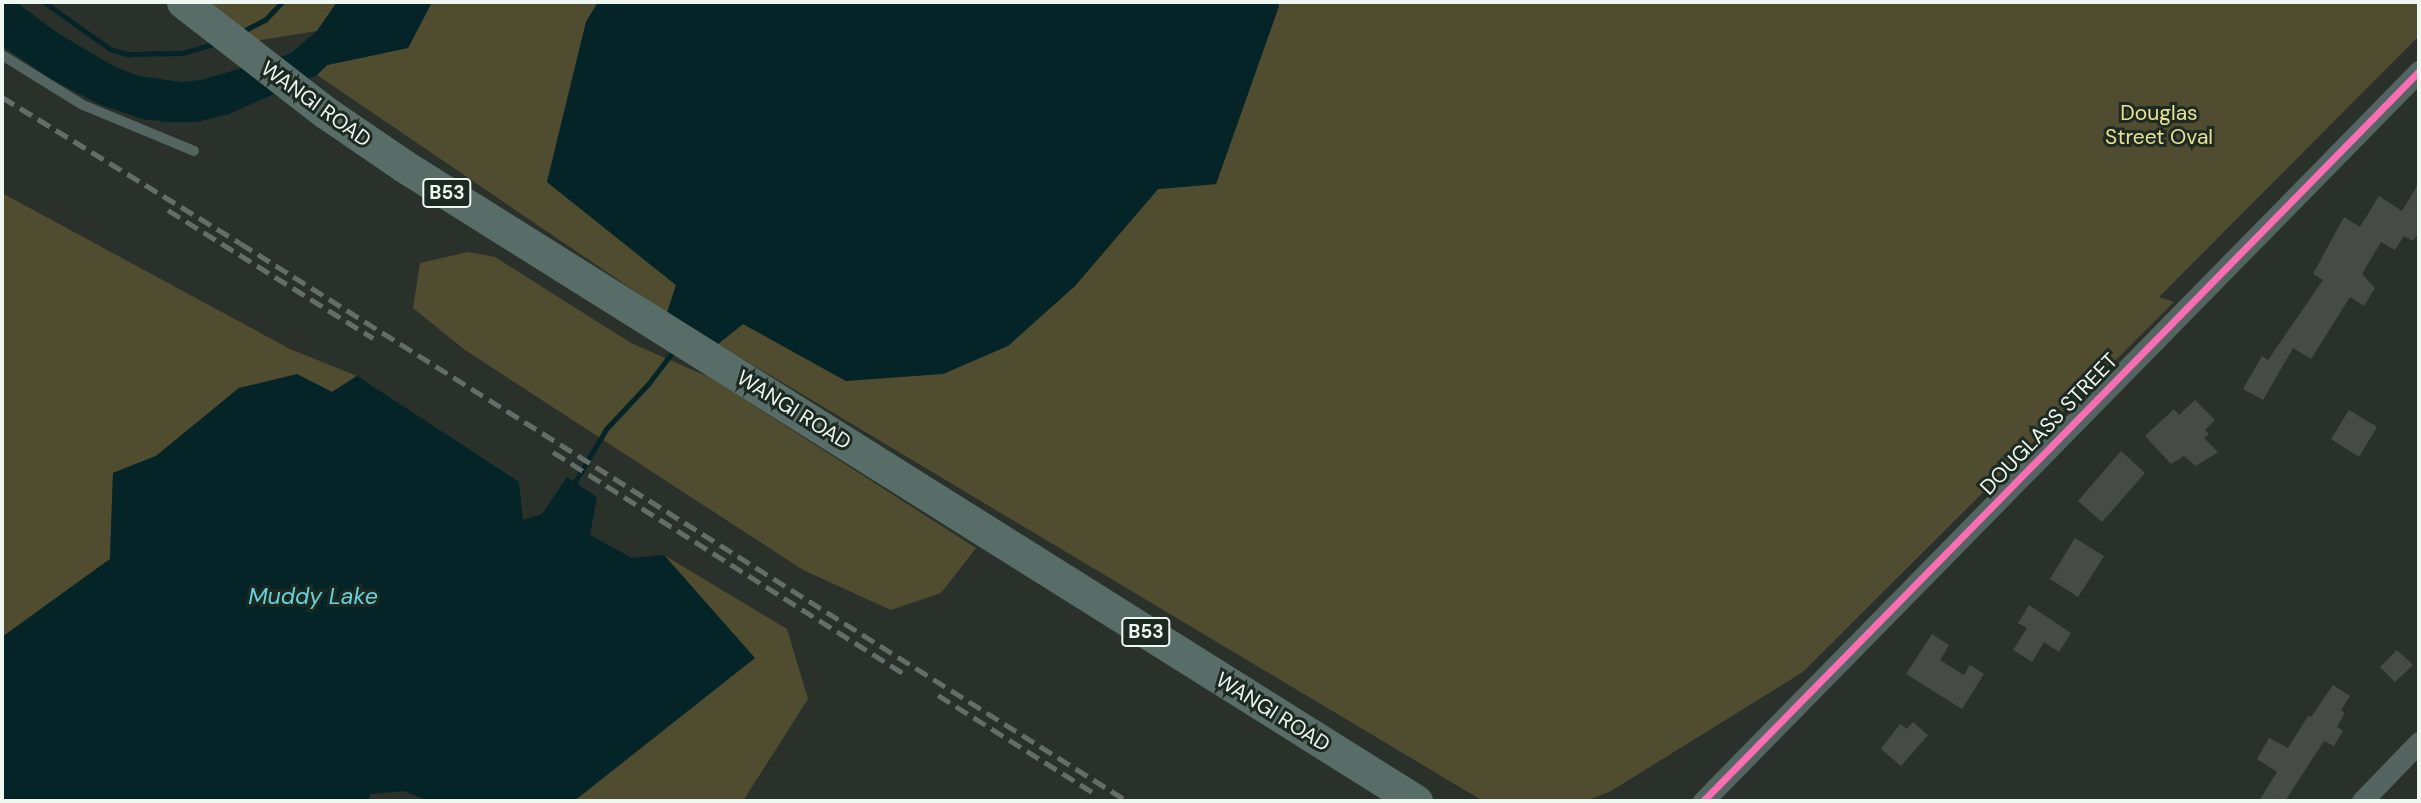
<!DOCTYPE html>
<html>
<head>
<meta charset="utf-8">
<style>
  body { margin:0 }
  #map { position:relative; width:2421px; height:803px; overflow:hidden; background:#2a312b; font-family:"DM Sans",sans-serif }
  div>[style] { position:absolute }
  [style*='--x'] { left:calc(var(--x)*1px); top:calc(var(--y)*1px); width:calc(var(--w)*1px); rotate:calc(var(--a)*1deg) }
  .green>* { inset:0; background:#4f4c30 }
  .water>* { inset:0; background:#042427 }
  .stream>* { height:5px; margin:-2.5px; padding:0 2.5px; transform-origin:2.5px; border-radius:2.5px; background:#042427 }
  .building>* { inset:0; background:#474b45 }
  .service>* { height:10px; margin:-5px; padding:0 5px; transform-origin:5px; border-radius:5px; background:#546561 }
  .minor>* { height:21px; margin:-10.5px; padding:0 10.5px; transform-origin:10.5px; border-radius:10.5px; background:#546561 }
  .primary>* { height:33px; margin:-16.5px; padding:0 16.5px; transform-origin:16.5px; border-radius:16.5px; background:#586d68 }
  .rail>* { height:5px; margin-top:-2.5px; transform-origin:0; background:repeating-linear-gradient(90deg,#636e6b 0 14px,transparent 0 21px) }
  .cycleway>* { height:7px; margin:-3.5px; padding:0 3.5px; transform-origin:3.5px; border-radius:3.5px; background:#f96db3 }
  span { translate:-50% -50%; white-space:nowrap; text-align:center; line-height:1.15; -webkit-text-stroke:6px #1d2a21; paint-order:stroke }
  .shield-label span { padding:2px 5px; background:#1d2a21; border:2px solid; border-radius:5px; -webkit-text-stroke-width:0 }
  .shield-label { font-size:19px; color:#eff7f1; font-weight:700 }
  .street-label { font-size:21px; color:#eff7f1 }
  .park-label { font-size:21px; color:#ebe195 }
  .water-label { font-size:23px; color:#69d1dc; font-style:italic }
  .frame { position:absolute; inset:0; border:4px solid #eff7f1; pointer-events:none }
</style>
</head>
<body>
<div id="map">
  <div class="green">
    <div style="clip-path:polygon(210px 2px,337px 2px,317px 31px,255px 41px)"></div>
    <div style="clip-path:polygon(432px 2px,598px 2px,586px 22px,547px 182px,676px 285px,667px 313px,317px 75px,327px 65px,408px 48px)"></div>
    <div style="clip-path:polygon(1276px 2px,2419px 2px,2419px 36px,2159px 297px,2174px 302px,1803px 672px,1611px 791px,1586px 801px,1483px 801px,718px 344px,743px 324px,846px 381px,1074px 287px,1158px 189px,1216px 184px,1279px 6px)"></div>
    <div style="clip-path:polygon(2px 193px,290px 349px,357px 376px,332px 392px,297px 375px,239px 388px,156px 456px,113px 473px,110px 559px,2px 637px)"></div>
    <div style="clip-path:polygon(468px 252px,495px 257px,631px 343px,711px 378px,976px 548px,941px 593px,891px 610px,803px 570px,465px 350px,413px 308px,420px 263px)"></div>
    <div style="clip-path:polygon(664px 555px,787px 629px,808px 699px,743px 801px,574px 801px,754px 658px)"></div>
  </div>
  <div class="water">
    <div style="clip-path:polygon(2px 2px,16px 2px,56px 32px,115px 67px,139px 76px,181px 82px,201px 80px,290px 54px,317px 31px,337px 2px,432px 2px,408px 48px,327px 65px,317px 75px,229px 114px,197px 122px,168px 122px,142px 119px,99px 104px,51px 79px,2px 46px)"></div>
    <div style="clip-path:polygon(598px 2px,1276px 2px,1279px 6px,1216px 184px,1158px 189px,1074px 287px,1008px 346px,943px 374px,846px 381px,743px 324px,718px 344px,667px 313px,676px 285px,547px 182px,586px 22px)"></div>
    <div style="clip-path:polygon(297px 374px,332px 392px,357px 376px,519px 482px,523px 520px,542px 514px,567px 477px,597px 497px,590px 535px,632px 558px,664px 555px,755px 658px,574px 801px,427px 801px,405px 791px,370px 794px,370px 801px,2px 801px,2px 637px,110px 559px,113px 473px,156px 456px,239px 388px)"></div>
  </div>
  <div class="stream">
    <div style="--x:44;--y:2;--w:81;--a:35.5"></div>
    <div style="--x:110;--y:49;--w:19;--a:16"></div>
    <div style="--x:128;--y:54;--w:54;--a:-1.1"></div>
    <div style="--x:182;--y:53;--w:35;--a:-16"></div>
    <div style="--x:241;--y:32;--w:27;--a:-27"></div>
    <div style="--x:265;--y:20;--w:25;--a:-47"></div>
    <div style="--x:572;--y:487;--w:67;--a:-59.6"></div>
    <div style="--x:606;--y:429;--w:63;--a:-46.9"></div>
    <div style="--x:649;--y:383;--w:41;--a:-52.9"></div>
  </div>
  <div class="building">
    <div style="clip-path:polygon(2419px 183px,2419px 232px,2413px 241px,2404px 236px,2395px 250px,2381px 242px,2362px 274px,2375px 288px,2364px 306px,2350px 297px,2311px 359px,2293px 348px,2263px 400px,2243px 389px,2262px 356px,2268px 360px,2323px 280px,2313px 274px,2344px 217px,2360px 227px,2379px 196px,2402px 211px)"></div>
    <div style="clip-path:polygon(2195px 400px,2215px 420px,2205px 430px,2209px 434px,2204px 438px,2218px 452px,2196px 466px,2184px 456px,2171px 464px,2145px 436px,2174px 409px,2179px 415px)"></div>
    <div style="clip-path:polygon(2349px 410px,2377px 427px,2359px 457px,2331px 439px)"></div>
    <div style="clip-path:polygon(2121px 451px,2145px 473px,2102px 522px,2078px 501px)"></div>
    <div style="clip-path:polygon(2075px 538px,2104px 556px,2078px 597px,2050px 579px)"></div>
    <div style="clip-path:polygon(2029px 605px,2071px 633px,2059px 652px,2044px 642px,2032px 662px,2013px 650px,2027px 628px,2018px 623px)"></div>
    <div style="clip-path:polygon(1932px 634px,1949px 645px,1940px 660px,1964px 675px,1970px 665px,1984px 674px,1962px 709px,1906px 674px)"></div>
    <div style="clip-path:polygon(2397px 650px,2413px 665px,2395px 682px,2380px 667px)"></div>
    <div style="clip-path:polygon(2333px 685px,2350px 696px,2341px 710px,2345px 713px,2337px 727px,2343px 731px,2334px 746px,2324px 741px,2285px 801px,2259px 801px,2277px 772px,2257px 759px,2269px 738px,2288px 748px,2308px 716px,2311px 717px)"></div>
    <div style="clip-path:polygon(1913px 722px,1928px 735px,1901px 766px,1881px 749px,1900px 724px,1907px 729px)"></div>
  </div>
  <div class="service">
    <div style="--x:2;--y:55;--w:95;--a:31.7"></div>
    <div style="--x:83;--y:105;--w:120;--a:22.5"></div>
  </div>
  <div class="minor">
    <div style="--x:1703;--y:801;--w:1023;--a:-45.55"></div>
    <div style="--x:2362;--y:801;--w:82;--a:-46"></div>
  </div>
  <div class="primary">
    <div style="--x:183;--y:2;--w:180;--a:37.8"></div>
    <div style="--x:325;--y:112;--w:96;--a:34.4"></div>
    <div style="--x:404;--y:166;--w:1195;--a:32.11"></div>
  </div>
  <div class="rail">
    <div style="--x:2;--y:97;--w:279;--a:31.5"></div>
    <div style="--x:240;--y:243;--w:1048;--a:32.17"></div>
    <div style="--x:168;--y:210;--w:242;--a:32"></div>
    <div style="--x:553;--y:452;--w:414;--a:32.3"></div>
    <div style="--x:938;--y:695;--w:182;--a:32.2"></div>
  </div>
  <div class="cycleway">
    <div style="--x:1703;--y:801;--w:1023;--a:-45.55"></div>
  </div>
  <div class="shield-label">
    <span style="left:447px;top:193px">B53</span>
    <span style="left:1146px;top:632px">B53</span>
  </div>
  <div class="street-label">
    <span style="left:316px;top:104px;rotate:36deg">WANGI ROAD</span>
    <span style="left:794px;top:410px;rotate:32deg">WANGI ROAD</span>
    <span style="left:2049px;top:424px;rotate:-46deg">DOUGLASS STREET</span>
    <span style="left:1273px;top:712px;rotate:32deg">WANGI ROAD</span>
  </div>
  <div class="park-label">
    <span style="left:2159px;top:125px">Douglas<br>Street Oval</span>
  </div>
  <div class="water-label">
    <span style="left:313px;top:596px">Muddy Lake</span>
  </div>
  <div class="frame"></div>
</div>
</body>
</html>
